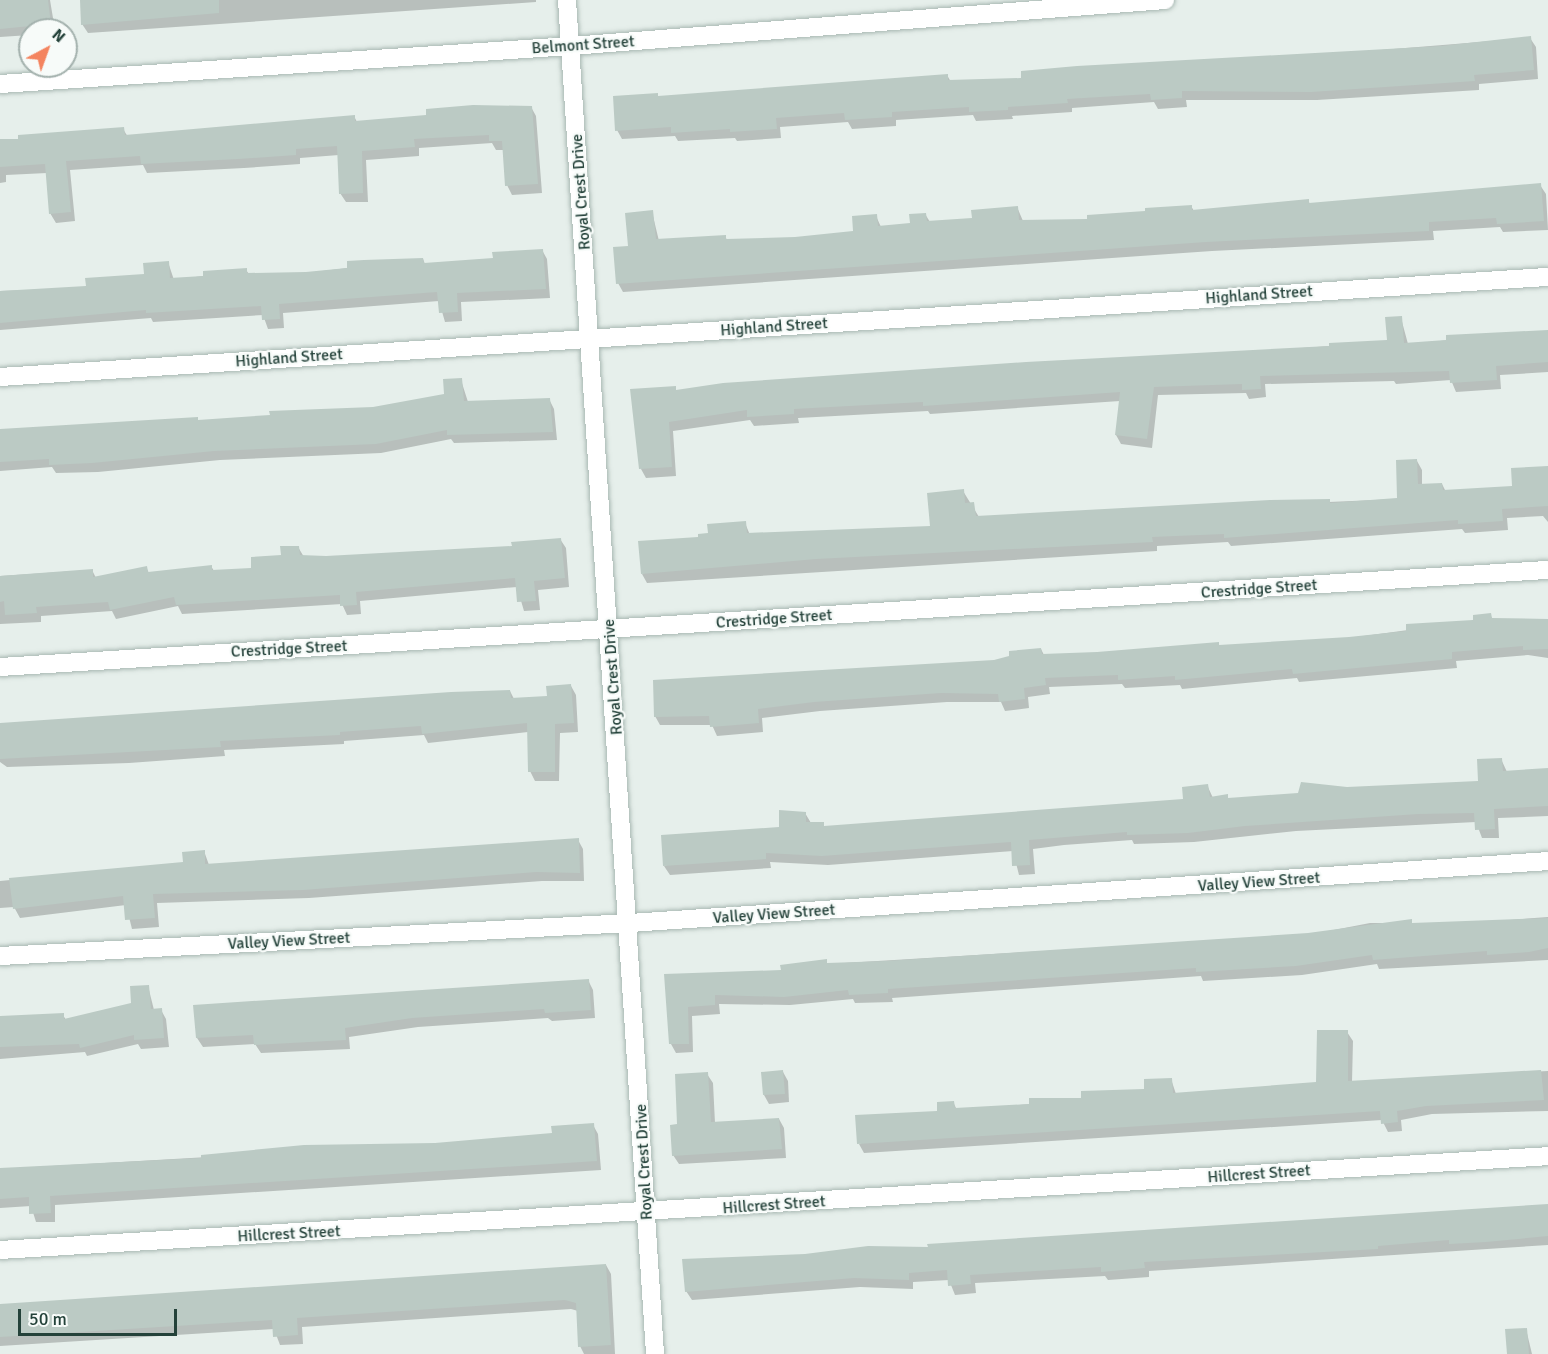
<!DOCTYPE html>
<html>
<head>
<meta charset="utf-8">
<style>
  body { margin:0 }
  #map { position:relative; width:1548px; height:1354px; overflow:hidden; background:#e6efeb; font-family:Signika,sans-serif }
  div>[style] { position:absolute }
  [style*='--x'] { left:calc(var(--x)*1px); top:calc(var(--y)*1px); width:calc(var(--w)*1px); rotate:calc(var(--a)*1deg) }
  .shadow>* { inset:0; background:#0003 }
  .building>* { inset:0; background:#bbcac4 }
  .roads { filter:drop-shadow(0 0 2px #a8b8b2) drop-shadow(0 0 2px #a8b8b2) }
  .street>* { height:18px; margin:-9px; padding:0 9px; transform-origin:9px; border-radius:9px; background:#fff }
  .secondary>* { height:18px; margin:-9px; padding:0 9px; transform-origin:9px; border-radius:9px; background:#fff }
  span { translate:-50% -50%; white-space:nowrap; text-align:center; line-height:1.15; -webkit-text-stroke:4.5px #f7fbf9; paint-order:stroke }
  .street-label { font-size:16px; color:#24423a }
  .north { position:absolute; left:18px; top:18px; width:60px; height:60px; box-sizing:border-box; background:#f7fbf9; border:2px solid #a3b1ad; border-radius:50%; rotate:41deg; font-size:16px; font-weight:700; line-height:24px; text-align:center; color:#24423a }
  .north::after { content:''; display:block; margin:auto; width:21px; height:27px; background:#f4845f; clip-path:polygon(50% 0,100% 100%,50% 72%,0 100%) }
  .scale { position:absolute; left:18px; top:1309px; width:159px; height:27px; box-sizing:border-box; border:3px solid #24423a; border-top:0; padding-left:8px; font-size:18px; line-height:21px; white-space:nowrap; color:#24423a; -webkit-text-stroke:4px #f7fbf9; paint-order:stroke }
</style>
</head>
<body>
<div id="map">
  <div class="shadow">
    <div style="clip-path:polygon(0 0,50px 0,55px 30px,30px 30px,30px 35px,0 37px)"></div>
    <div style="clip-path:polygon(82px 0,536px 0,536px 2px,88px 33px,82px 24px)"></div>
    <div style="clip-path:polygon(1530px 38px,1536px 47px,1538px 79px,1479px 84px,1479px 90px,1317px 100px,1186px 100px,1187px 107px,1158px 109px,1154px 102px,1072px 108px,1072px 112px,1012px 116px,1013px 119px,976px 121px,973px 115px,896px 120px,896px 126px,852px 129px,848px 122px,780px 127px,781px 138px,737px 141px,735px 138px,678px 141px,675px 136px,622px 139px,617px 130px,657px 94px,659px 98px,947px 75px,951px 82px,1023px 79px)"></div>
    <div style="clip-path:polygon(531px 107px,536px 116px,542px 193px,512px 195px,507px 185px,504px 150px,496px 150px,492px 143px,419px 148px,419px 156px,366px 160px,368px 202px,346px 202px,340px 193px,339px 155px,300px 158px,300px 164px,244px 168px,147px 173px,143px 165px,70px 170px,75px 221px,56px 223px,50px 213px,47px 173px,6px 175px,6px 182px,0 183px,0 141px,123px 129px,128px 137px,354px 116px,357px 122px)"></div>
    <div style="clip-path:polygon(1540px 185px,1546px 194px,1548px 230px,1503px 232px,1500px 227px,1433px 231px,1434px 240px,1212px 251px,623px 292px,618px 283px,630px 247px,652px 212px,659px 241px,725px 236px,727px 240px,795px 238px,855px 232px,876px 216px,881px 227px,911px 225px,925px 214px,930px 222px,973px 220px,1017px 207px,1023px 221px,1088px 221px,1191px 206px,1194px 211px,1308px 200px,1310px 204px)"></div>
    <div style="clip-path:polygon(542px 250px,547px 259px,550px 298px,461px 302px,462px 321px,445px 322px,439px 301px,283px 313px,284px 328px,268px 329px,263px 315px,153px 322px,151px 318px,0 330px,0 291px,88px 288px,145px 275px,168px 262px,174px 280px,246px 270px,249px 274px,306px 273px,423px 259px,425px 264px,494px 260px)"></div>
    <div style="clip-path:polygon(1401px 318px,1408px 344px,1548px 331px,1548px 372px,1500px 375px,1501px 389px,1456px 392px,1451px 380px,1396px 384px,1394px 381px,1265px 384px,1266px 397px,1249px 399px,1246px 393px,1158px 395px,1152px 448px,1121px 444px,1116px 435px,1120px 401px,930px 414px,928px 411px,798px 418px,799px 423px,754px 426px,750px 420px,673px 431px,676px 476px,646px 478px,641px 469px,677px 392px,1388px 342px)"></div>
    <div style="clip-path:polygon(461px 380px,468px 402px,549px 399px,554px 409px,557px 440px,454px 443px,451px 439px,381px 453px,220px 460px,98px 472px,56px 473px,52px 467px,0 471px,0 431px,199px 422px,373px 408px,446px 395px)"></div>
    <div style="clip-path:polygon(1417px 461px,1422px 470px,1422px 485px,1442px 484px,1446px 492px,1514px 487px,1548px 467px,1548px 522px,1543px 516px,1507px 518px,1508px 530px,1465px 533px,1462px 529px,1231px 546px,1228px 542px,1157px 546px,1157px 551px,647px 583px,642px 574px,700px 539px,745px 523px,750px 535px,932px 527px,963px 491px,979px 517px,1399px 499px)"></div>
    <div style="clip-path:polygon(560px 539px,566px 548px,569px 587px,538px 590px,540px 610px,524px 611px,517px 587px,360px 601px,361px 614px,347px 615px,342px 604px,182px 614px,178px 606px,116px 619px,112px 611px,41px 616px,41px 622px,0 624px,0 576px,92px 570px,96px 578px,146px 567px,149px 573px,211px 566px,214px 571px,253px 570px,298px 547px,304px 557px,326px 558px,513px 547px)"></div>
    <div style="clip-path:polygon(1490px 615px,1493px 620px,1548px 620px,1548px 658px,1528px 655px,1456px 661px,1457px 668px,1299px 682px,1297px 678px,1182px 689px,1180px 685px,1125px 688px,1122px 684px,1049px 687px,1050px 694px,1028px 697px,1029px 708px,1005px 711px,1001px 702px,947px 702px,820px 711px,762px 718px,763px 732px,717px 736px,712px 725px,660px 725px,655px 716px,994px 661px,1041px 649px,1044px 655px,1097px 654px,1218px 643px,1220px 646px,1349px 638px,1475px 621px)"></div>
    <div style="clip-path:polygon(571px 686px,576px 695px,578px 732px,560px 733px,559px 781px,535px 781px,530px 771px,528px 732px,428px 743px,424px 735px,344px 741px,344px 744px,224px 750px,225px 756px,129px 763px,7px 767px,0 762px,0 725px,510px 691px,514px 699px,549px 698px)"></div>
    <div style="clip-path:polygon(1501px 759px,1507px 772px,1548px 769px,1548px 816px,1498px 818px,1499px 838px,1482px 838px,1476px 822px,1296px 831px,1194px 842px,1134px 844px,1132px 840px,1064px 845px,1033px 849px,1035px 874px,1019px 875px,1013px 851px,828px 865px,770px 862px,771px 868px,670px 875px,664px 866px,780px 828px,805px 813px,811px 823px,825px 827px,1185px 801px,1207px 785px,1213px 798px,1227px 796px,1229px 799px,1480px 782px)"></div>
    <div style="clip-path:polygon(578px 840px,583px 849px,584px 881px,542px 881px,309px 898px,157px 903px,159px 927px,132px 929px,126px 905px,20px 918px,14px 907px,0 908px,0 881px,184px 863px,204px 851px,209px 865px)"></div>
    <div style="clip-path:polygon(1548px 917px,1548px 960px,1379px 969px,1377px 964px,1302px 975px,1203px 981px,1201px 976px,892px 998px,893px 1002px,855px 1003px,853px 999px,790px 1005px,719px 1004px,720px 1014px,692px 1016px,693px 1052px,676px 1053px,671px 1044px,666px 976px,782px 972px,828px 964px,1308px 935px,1370px 923px,1471px 923px)"></div>
    <div style="clip-path:polygon(588px 980px,593px 990px,595px 1018px,552px 1021px,548px 1018px,418px 1027px,349px 1037px,350px 1049px,261px 1053px,255px 1044px,203px 1047px,197px 1038px,195px 1006px)"></div>
    <div style="clip-path:polygon(148px 986px,154px 1010px,161px 1010px,166px 1019px,169px 1047px,141px 1049px,138px 1044px,87px 1056px,85px 1052px,0 1059px,0 1018px,63px 1015px,66px 1020px,133px 1004px)"></div>
    <div style="clip-path:polygon(1347px 1032px,1353px 1041px,1352px 1082px,1548px 1071px,1548px 1111px,1432px 1114px,1401px 1120px,1402px 1131px,1388px 1132px,1382px 1120px,864px 1153px,859px 1144px,939px 1112px,953px 1102px,957px 1110px,1083px 1100px,1146px 1090px,1171px 1079px,1176px 1094px,1318px 1083px)"></div>
    <div style="clip-path:polygon(783px 1072px,788px 1081px,789px 1102px,769px 1104px,764px 1095px)"></div>
    <div style="clip-path:polygon(707px 1074px,713px 1083px,715px 1123px,779px 1119px,784px 1128px,786px 1158px,679px 1164px,673px 1155px,679px 1126px)"></div>
    <div style="clip-path:polygon(593px 1125px,598px 1134px,601px 1170px,55px 1205px,55px 1222px,36px 1222px,31px 1206px,0 1208px,0 1169px,435px 1144px,553px 1134px)"></div>
    <div style="clip-path:polygon(1548px 1207px,1548px 1245px,1149px 1271px,1149px 1277px,1108px 1280px,1105px 1276px,975px 1283px,976px 1293px,955px 1295px,949px 1280px,913px 1282px,913px 1289px,860px 1287px,692px 1300px,686px 1291px,929px 1249px)"></div>
    <div style="clip-path:polygon(606px 1265px,611px 1274px,615px 1354px,584px 1354px,580px 1346px,578px 1311px,571px 1309px,302px 1327px,303px 1344px,280px 1345px,274px 1329px,0 1346px,0 1306px)"></div>
    <div style="clip-path:polygon(1526px 1329px,1532px 1354px,1509px 1354px)"></div>
  </div>
  <div class="building">
    <div style="clip-path:polygon(0 0,48px 0,51px 24px,0 29px)"></div>
    <div style="clip-path:polygon(80px 0,219px 0,219px 13px,81px 25px)"></div>
    <div style="clip-path:polygon(1531px 36px,1534px 70px,1474px 75px,1475px 81px,1311px 92px,1182px 91px,1182px 98px,1151px 100px,1150px 94px,1067px 99px,1068px 103px,1008px 107px,1008px 110px,969px 112px,969px 107px,892px 112px,892px 117px,845px 120px,844px 113px,776px 118px,777px 129px,730px 132px,730px 129px,671px 133px,671px 127px,615px 131px,613px 96px,658px 93px,658px 96px,948px 74px,948px 80px,1021px 78px,1021px 71px,1077px 66px,1441px 46px)"></div>
    <div style="clip-path:polygon(473px 105px,532px 106px,538px 184px,505px 186px,502px 141px,489px 141px,489px 135px,414px 139px,415px 147px,362px 151px,363px 193px,339px 194px,337px 146px,296px 149px,296px 155px,238px 159px,141px 164px,140px 156px,66px 161px,71px 212px,49px 214px,45px 164px,0 167px,0 139px,18px 139px,18px 135px,124px 127px,125px 135px,355px 115px,355px 121px,426px 115px,426px 109px)"></div>
    <div style="clip-path:polygon(1541px 183px,1544px 221px,1497px 224px,1496px 218px,1429px 222px,1429px 231px,1206px 242px,616px 284px,613px 247px,628px 246px,625px 213px,653px 210px,656px 239px,726px 235px,726px 239px,795px 237px,853px 231px,852px 216px,877px 214px,878px 226px,910px 223px,909px 214px,926px 213px,927px 221px,972px 218px,971px 210px,1018px 206px,1019px 220px,1087px 219px,1087px 215px,1145px 211px,1145px 208px,1192px 205px,1192px 210px,1309px 199px,1309px 203px)"></div>
    <div style="clip-path:polygon(543px 249px,546px 289px,457px 293px,458px 312px,439px 313px,437px 292px,279px 304px,280px 319px,262px 320px,261px 306px,146px 313px,146px 310px,0 323px,0 291px,86px 286px,85px 278px,144px 274px,143px 263px,169px 261px,170px 278px,203px 276px,203px 271px,247px 268px,247px 273px,306px 272px,347px 268px,347px 261px,364px 260px,423px 258px,424px 263px,493px 258px,492px 252px)"></div>
    <div style="clip-path:polygon(1402px 316px,1404px 343px,1446px 340px,1446px 335px,1548px 330px,1548px 362px,1496px 366px,1497px 380px,1450px 383px,1449px 371px,1260px 376px,1261px 389px,1242px 390px,1242px 384px,1154px 387px,1147px 439px,1115px 435px,1120px 392px,923px 406px,923px 402px,794px 409px,794px 414px,747px 417px,747px 410px,669px 422px,672px 467px,639px 469px,630px 389px,676px 386px,676px 390px,723px 383px,1026px 362px,1329px 346px,1329px 343px,1387px 340px,1385px 317px)"></div>
    <div style="clip-path:polygon(462px 378px,464px 401px,550px 398px,553px 432px,447px 435px,447px 430px,376px 444px,214px 451px,92px 463px,49px 465px,49px 459px,0 462px,0 429px,198px 417px,198px 420px,270px 415px,269px 411px,373px 407px,444px 394px,443px 379px)"></div>
    <div style="clip-path:polygon(1417px 459px,1418px 484px,1442px 483px,1443px 490px,1512px 486px,1511px 468px,1548px 466px,1548px 506px,1502px 509px,1503px 521px,1458px 524px,1458px 520px,1224px 538px,1224px 534px,1152px 537px,1153px 542px,816px 559px,641px 574px,638px 541px,698px 537px,698px 534px,708px 533px,707px 524px,746px 521px,747px 533px,930px 526px,927px 493px,964px 489px,965px 503px,974px 502px,976px 516px,1270px 500px,1330px 499px,1330px 503px,1397px 498px,1396px 460px)"></div>
    <div style="clip-path:polygon(561px 538px,565px 578px,534px 581px,536px 601px,517px 602px,515px 578px,356px 592px,357px 605px,340px 606px,340px 595px,176px 605px,174px 597px,110px 610px,108px 602px,36px 607px,37px 613px,5px 615px,4px 601px,0 602px,0 576px,93px 569px,93px 577px,147px 566px,148px 572px,212px 565px,212px 570px,251px 568px,251px 557px,281px 555px,280px 546px,299px 546px,300px 555px,326px 556px,512px 546px,511px 542px)"></div>
    <div style="clip-path:polygon(1491px 613px,1492px 618px,1548px 619px,1548px 649px,1523px 650px,1523px 646px,1452px 652px,1452px 659px,1293px 674px,1292px 669px,1175px 680px,1175px 676px,1118px 680px,1118px 675px,1045px 678px,1046px 685px,1024px 688px,1025px 699px,999px 702px,998px 694px,941px 693px,814px 702px,758px 709px,759px 723px,736px 725px,710px 727px,709px 716px,654px 717px,653px 680px,994px 660px,1009px 656px,1009px 651px,1041px 648px,1042px 654px,1097px 652px,1219px 642px,1219px 645px,1349px 637px,1406px 631px,1406px 624px,1473px 620px,1473px 615px)"></div>
    <div style="clip-path:polygon(571px 684px,574px 723px,555px 724px,555px 772px,528px 772px,527px 723px,422px 734px,421px 726px,340px 732px,340px 735px,220px 741px,221px 747px,0 759px,0 723px,451px 692px,510px 690px,511px 698px,547px 696px,546px 686px)"></div>
    <div style="clip-path:polygon(1502px 758px,1503px 771px,1548px 768px,1548px 806px,1494px 809px,1495px 829px,1475px 830px,1474px 813px,1418px 814px,1245px 826px,1188px 833px,1127px 835px,1127px 832px,1029px 840px,1030px 865px,1012px 866px,1011px 842px,822px 856px,766px 853px,766px 859px,663px 866px,661px 835px,779px 827px,779px 810px,806px 812px,806px 822px,824px 822px,824px 826px,1183px 799px,1182px 787px,1208px 784px,1210px 797px,1228px 794px,1228px 798px,1298px 793px,1301px 782px,1347px 787px,1478px 781px,1477px 759px)"></div>
    <div style="clip-path:polygon(579px 838px,580px 873px,536px 872px,303px 890px,153px 894px,155px 918px,125px 920px,123px 896px,13px 909px,9px 878px,183px 862px,182px 852px,205px 850px,205px 864px)"></div>
    <div style="clip-path:polygon(1548px 918px,1548px 948px,1529px 952px,1487px 955px,1487px 951px,1373px 960px,1372px 955px,1296px 966px,1196px 972px,1196px 968px,888px 989px,888px 993px,849px 995px,848px 990px,784px 997px,715px 995px,715px 1005px,688px 1007px,689px 1044px,669px 1044px,664px 974px,781px 970px,780px 965px,827px 959px,827px 963px,886px 961px,1308px 933px,1412px 919px,1412px 923px)"></div>
    <div style="clip-path:polygon(589px 979px,591px 1010px,545px 1013px,544px 1009px,412px 1018px,345px 1028px,346px 1040px,254px 1045px,253px 1035px,196px 1038px,193px 1005px)"></div>
    <div style="clip-path:polygon(149px 985px,151px 1009px,162px 1008px,164px 1038px,134px 1040px,134px 1035px,80px 1048px,79px 1044px,0 1047px,0 1016px,64px 1013px,64px 1019px,131px 1003px,130px 986px)"></div>
    <div style="clip-path:polygon(1317px 1030px,1348px 1030px,1348px 1081px,1541px 1070px,1544px 1100px,1426px 1106px,1397px 1111px,1398px 1122px,1381px 1124px,1380px 1111px,857px 1144px,855px 1115px,937px 1111px,937px 1102px,954px 1101px,955px 1108px,1029px 1104px,1029px 1098px,1081px 1098px,1081px 1091px,1144px 1089px,1144px 1079px,1172px 1078px,1173px 1093px,1316px 1082px)"></div>
    <div style="clip-path:polygon(783px 1070px,785px 1094px,763px 1095px,761px 1072px)"></div>
    <div style="clip-path:polygon(708px 1072px,711px 1122px,779px 1118px,782px 1149px,672px 1156px,670px 1125px,677px 1124px,675px 1074px)"></div>
    <div style="clip-path:polygon(594px 1123px,597px 1161px,50px 1196px,51px 1213px,29px 1214px,29px 1197px,0 1199px,0 1168px,201px 1158px,201px 1155px,304px 1145px,435px 1143px,552px 1133px,551px 1126px)"></div>
    <div style="clip-path:polygon(1548px 1204px,1548px 1236px,1486px 1242px,1449px 1244px,1449px 1240px,1378px 1246px,1378px 1249px,1144px 1262px,1145px 1268px,1101px 1272px,1101px 1267px,970px 1275px,971px 1284px,948px 1286px,947px 1270px,909px 1273px,909px 1280px,854px 1278px,685px 1292px,682px 1259px,805px 1254px,868px 1246px,928px 1247px,927px 1244px)"></div>
    <div style="clip-path:polygon(606px 1264px,611px 1345px,578px 1347px,576px 1303px,565px 1300px,297px 1318px,298px 1335px,273px 1337px,272px 1320px,0 1337px,0 1304px)"></div>
    <div style="clip-path:polygon(1527px 1328px,1529px 1354px,1507px 1354px,1505px 1329px)"></div>
  </div>
  <div class="roads">
    <div class="street">
      <div style="--x:567;--y:0;--w:1357;--a:86.28"></div>
      <div style="--x:0;--y:84;--w:572;--a:-3.81"></div>
      <div style="--x:571;--y:46;--w:596;--a:-4.43"></div>
      <div style="--x:0;--y:377;--w:1551;--a:-3.7"></div>
      <div style="--x:0;--y:667;--w:1551;--a:-3.59"></div>
      <div style="--x:0;--y:956;--w:631;--a:-3"></div>
      <div style="--x:630;--y:923;--w:920;--a:-3.86"></div>
    </div>
    <div class="secondary">
      <div style="--x:0;--y:1250;--w:1551;--a:-3.47"></div>
    </div>
  </div>
  <div class="street-label">
    <span style="left:583px;top:45px;rotate:-4deg">Belmont Street</span>
    <span style="left:581px;top:192px;rotate:-94deg">Royal Crest Drive</span>
    <span style="left:1259px;top:295px;rotate:-4deg">Highland Street</span>
    <span style="left:774px;top:327px;rotate:-4deg">Highland Street</span>
    <span style="left:289px;top:358px;rotate:-4deg">Highland Street</span>
    <span style="left:1259px;top:589px;rotate:-4deg">Crestridge Street</span>
    <span style="left:774px;top:619px;rotate:-4deg">Crestridge Street</span>
    <span style="left:289px;top:649px;rotate:-3deg">Crestridge Street</span>
    <span style="left:613px;top:677px;rotate:-94deg">Royal Crest Drive</span>
    <span style="left:1259px;top:882px;rotate:-4deg">Valley View Street</span>
    <span style="left:774px;top:914px;rotate:-4deg">Valley View Street</span>
    <span style="left:289px;top:941px;rotate:-3deg">Valley View Street</span>
    <span style="left:644px;top:1162px;rotate:-93deg">Royal Crest Drive</span>
    <span style="left:1259px;top:1174px;rotate:-4deg">Hillcrest Street</span>
    <span style="left:774px;top:1205px;rotate:-4deg">Hillcrest Street</span>
    <span style="left:289px;top:1234px;rotate:-3deg">Hillcrest Street</span>
  </div>
  <div class="north">N</div>
  <div class="scale">50 m</div>
</div>
</body>
</html>
